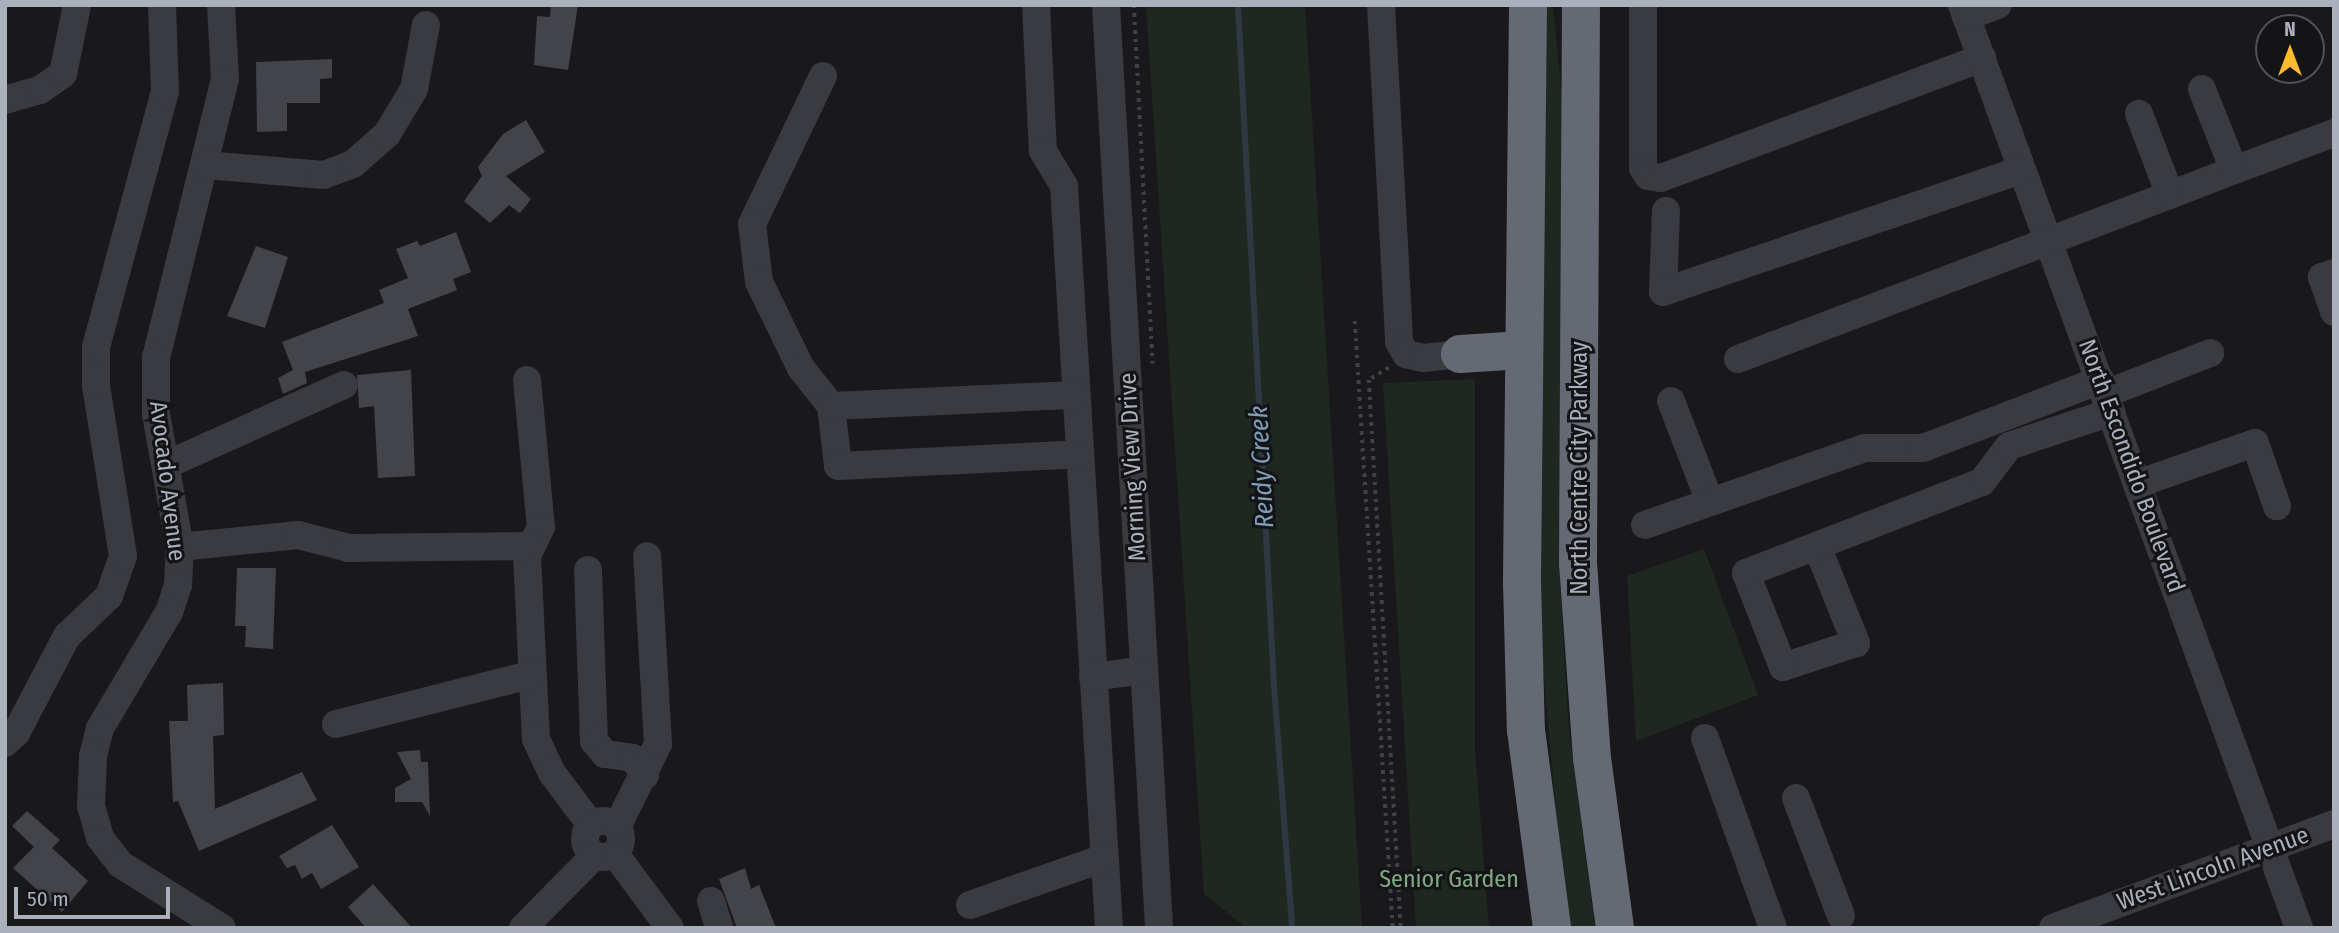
<!DOCTYPE html>
<html>
<head>
<meta charset="utf-8">
<style>
  body { margin:0 }
  #map { position:relative; width:2339px; height:933px; overflow:hidden; background:#19191c; font-family:"Fira Sans Condensed",sans-serif }
  div>[style] { position:absolute }
  [style*='--x'] { left:calc(var(--x)*1px); top:calc(var(--y)*1px); width:calc(var(--w)*1px); rotate:calc(var(--a)*1deg) }
  .green>* { inset:0; background:#1f2820 }
  .stream>* { height:6px; margin:-3px; padding:0 3px; transform-origin:3px; border-radius:3px; background:#2e3942 }
  .building>* { inset:0; background:#434449 }
  .path>* { height:3.5px; margin-top:-1.75px; transform-origin:0; background:repeating-linear-gradient(90deg,#404248 0 3.5px,transparent 0 8.5px) }
  .minor>* { height:28px; margin:-14px; padding:0 14px; transform-origin:14px; border-radius:14px; background:#3a3b41 }
  .minor>.ring { margin:-14px; padding:0; box-sizing:content-box; background:none; border:28px solid #3a3b41; border-radius:50% }
  .highway>* { height:38px; margin:-19px; padding:0 19px; transform-origin:19px; border-radius:19px; background:#656973 }
  span { translate:-50% -50%; white-space:nowrap; text-align:center; line-height:1.15; -webkit-text-stroke:6px #141417; paint-order:stroke }
  .street-label { font-size:24px; color:#abb0bd }
  .park-label { font-size:24px; color:#80a983 }
  .water-label { font-size:26px; color:#7f9eba; font-style:italic }
  .frame { position:absolute; inset:0; border:7px solid #abb0bd; pointer-events:none }
  .north { position:absolute; left:2255px; top:14px; width:70px; height:70px; box-sizing:border-box; background:#141417; border:2px solid #505259; border-radius:50%; rotate:0deg; font-size:19px; font-weight:700; line-height:28px; text-align:center; color:#abb0bd }
  .north::after { content:''; display:block; margin:auto; width:24px; height:32px; background:#ffba2e; clip-path:polygon(50% 0,100% 100%,50% 72%,0 100%) }
  .scale { position:absolute; left:14px; top:887px; width:156px; height:32px; box-sizing:border-box; border:4px solid #abb0bd; border-top:0; padding-left:9px; font-size:21px; line-height:24px; white-space:nowrap; color:#abb0bd; -webkit-text-stroke:5px #141417; paint-order:stroke }
</style>
</head>
<body>
<div id="map">
  <div class="green">
    <div style="clip-path:polygon(1146px 5px,1305px 5px,1362px 928px,1247px 928px,1204px 894px)"></div>
    <div style="clip-path:polygon(1539px 5px,1553px 5px,1563px 109px,1560px 587px,1569px 733px,1595px 928px,1567px 928px,1540px 636px)"></div>
    <div style="clip-path:polygon(1475px 379px,1475px 749px,1489px 928px,1416px 928px,1383px 383px)"></div>
    <div style="clip-path:polygon(1704px 549px,1758px 695px,1636px 741px,1627px 576px)"></div>
  </div>
  <div class="stream">
    <div style="--x:1238;--y:5;--w:682;--a:86.97"></div>
    <div style="--x:1274;--y:686;--w:243;--a:85.7"></div>
  </div>
  <div class="building">
    <div style="clip-path:polygon(551px 5px,578px 5px,568px 70px,534px 65px,537px 16px,550px 17px)"></div>
    <div style="clip-path:polygon(332px 59px,332px 78px,320px 79px,320px 103px,287px 103px,287px 131px,257px 132px,256px 62px)"></div>
    <div style="clip-path:polygon(526px 120px,545px 152px,506px 176px,531px 199px,520px 213px,509px 205px,490px 223px,464px 201px,482px 176px,478px 167px,503px 134px)"></div>
    <div style="clip-path:polygon(456px 232px,471px 272px,453px 279px,457px 290px,408px 309px,418px 336px,305px 372px,307px 383px,283px 394px,278px 378px,293px 370px,282px 342px,384px 303px,379px 290px,408px 278px,396px 249px,417px 241px,420px 246px)"></div>
    <div style="clip-path:polygon(256px 246px,288px 257px,265px 328px,227px 316px)"></div>
    <div style="clip-path:polygon(411px 370px,415px 476px,378px 478px,374px 406px,359px 408px,357px 375px)"></div>
    <div style="clip-path:polygon(237px 568px,276px 568px,273px 649px,245px 647px,246px 626px,235px 626px)"></div>
    <div style="clip-path:polygon(223px 683px,224px 735px,213px 736px,215px 809px,302px 772px,317px 800px,199px 851px,178px 801px,173px 802px,169px 721px,188px 721px,187px 685px)"></div>
    <div style="clip-path:polygon(420px 750px,421px 762px,428px 762px,430px 816px,422px 802px,395px 802px,395px 788px,411px 779px,397px 752px)"></div>
    <div style="clip-path:polygon(27px 811px,60px 840px,52px 848px,88px 881px,62px 912px,13px 868px,34px 847px,12px 826px)"></div>
    <div style="clip-path:polygon(332px 825px,359px 867px,321px 889px,312px 873px,302px 879px,295px 865px,287px 868px,279px 856px)"></div>
    <div style="clip-path:polygon(745px 868px,751px 889px,759px 885px,776px 928px,737px 928px,719px 879px)"></div>
    <div style="clip-path:polygon(373px 884px,412px 928px,366px 928px,348px 907px)"></div>
  </div>
  <div class="path">
    <div style="--x:1134;--y:5;--w:359;--a:87"></div>
    <div style="--x:5;--y:7;--w:4;--a:-34"></div>
    <div style="--x:1355;--y:321;--w:608;--a:86.42"></div>
    <div style="--x:1389;--y:368;--w:23;--a:149"></div>
    <div style="--x:1369;--y:380;--w:549;--a:86.66"></div>
  </div>
  <div class="minor">
    <div style="--x:221;--y:5;--w:74;--a:86.9"></div>
    <div style="--x:225;--y:79;--w:286;--a:103.9"></div>
    <div style="--x:156;--y:357;--w:57;--a:90"></div>
    <div style="--x:156;--y:414;--w:135;--a:79.8"></div>
    <div style="--x:180;--y:547;--w:38;--a:93"></div>
    <div style="--x:178;--y:585;--w:28;--a:108"></div>
    <div style="--x:169;--y:612;--w:135;--a:120.7"></div>
    <div style="--x:100;--y:728;--w:29;--a:104"></div>
    <div style="--x:93;--y:756;--w:50;--a:92.3"></div>
    <div style="--x:91;--y:806;--w:33;--a:74"></div>
    <div style="--x:100;--y:838;--w:33;--a:52"></div>
    <div style="--x:120;--y:864;--w:120;--a:32.1"></div>
    <div style="--x:1036;--y:5;--w:146;--a:87.3"></div>
    <div style="--x:1043;--y:151;--w:41;--a:59"></div>
    <div style="--x:1064;--y:186;--w:743;--a:86.53"></div>
    <div style="--x:1106;--y:5;--w:925;--a:86.71"></div>
    <div style="--x:1381;--y:5;--w:337;--a:86.9"></div>
    <div style="--x:1399;--y:342;--w:14;--a:60"></div>
    <div style="--x:1406;--y:354;--w:17;--a:13"></div>
    <div style="--x:1423;--y:358;--w:37;--a:-6"></div>
    <div style="--x:1643;--y:5;--w:163;--a:90"></div>
    <div style="--x:1643;--y:168;--w:9;--a:58"></div>
    <div style="--x:1648;--y:176;--w:13;--a:9"></div>
    <div style="--x:1661;--y:178;--w:343;--a:-20.5"></div>
    <div style="--x:1962;--y:5;--w:983;--a:69.94"></div>
    <div style="--x:1966;--y:17;--w:34;--a:-21"></div>
    <div style="--x:823;--y:76;--w:164;--a:115.6"></div>
    <div style="--x:752;--y:224;--w:58;--a:83.1"></div>
    <div style="--x:759;--y:282;--w:96;--a:64"></div>
    <div style="--x:801;--y:368;--w:48;--a:51.7"></div>
    <div style="--x:831;--y:406;--w:60;--a:83.3"></div>
    <div style="--x:838;--y:466;--w:242;--a:-2.8"></div>
    <div style="--x:5;--y:100;--w:36;--a:-16"></div>
    <div style="--x:40;--y:90;--w:28;--a:-35"></div>
    <div style="--x:63;--y:74;--w:70;--a:-78.5"></div>
    <div style="--x:205;--y:165;--w:119;--a:4.8"></div>
    <div style="--x:324;--y:175;--w:31;--a:-21"></div>
    <div style="--x:353;--y:164;--w:45;--a:-41.4"></div>
    <div style="--x:387;--y:134;--w:52;--a:-59"></div>
    <div style="--x:414;--y:89;--w:65;--a:-79.4"></div>
    <div style="--x:2234;--y:170;--w:107;--a:-20.3"></div>
    <div style="--x:2170;--y:195;--w:69;--a:-21.3"></div>
    <div style="--x:2234;--y:170;--w:87;--a:-111.6"></div>
    <div style="--x:1666;--y:211;--w:81;--a:92.1"></div>
    <div style="--x:1663;--y:292;--w:379;--a:-18.8"></div>
    <div style="--x:2334;--y:273;--w:13;--a:162"></div>
    <div style="--x:2322;--y:277;--w:37;--a:71"></div>
    <div style="--x:1738;--y:359;--w:462;--a:-20.8"></div>
    <div style="--x:2170;--y:195;--w:87;--a:-110.9"></div>
    <div style="--x:527;--y:380;--w:148;--a:84.6"></div>
    <div style="--x:541;--y:527;--w:32;--a:116"></div>
    <div style="--x:527;--y:556;--w:183;--a:87.2"></div>
    <div style="--x:536;--y:739;--w:38;--a:65"></div>
    <div style="--x:552;--y:773;--w:65;--a:53.1"></div>
    <div style="--x:2105;--y:394;--w:113;--a:-21.3"></div>
    <div style="--x:1671;--y:401;--w:108;--a:68.9"></div>
    <div style="--x:831;--y:406;--w:245;--a:-2.6"></div>
    <div style="--x:166;--y:465;--w:195;--a:-24.2"></div>
    <div style="--x:2137;--y:484;--w:125;--a:-19.2"></div>
    <div style="--x:2255;--y:443;--w:67;--a:70.8"></div>
    <div style="--x:1645;--y:525;--w:233;--a:-19.3"></div>
    <div style="--x:1865;--y:448;--w:58;--a:0"></div>
    <div style="--x:1923;--y:448;--w:190;--a:-21"></div>
    <div style="--x:1817;--y:546;--w:105;--a:68.1"></div>
    <div style="--x:1856;--y:643;--w:77;--a:161.8"></div>
    <div style="--x:1783;--y:667;--w:101;--a:-111.5"></div>
    <div style="--x:1746;--y:573;--w:253;--a:-21.1"></div>
    <div style="--x:1982;--y:482;--w:45;--a:-53.1"></div>
    <div style="--x:2009;--y:446;--w:108;--a:-18.4"></div>
    <div style="--x:180;--y:547;--w:119;--a:-5.8"></div>
    <div style="--x:298;--y:535;--w:53;--a:14.3"></div>
    <div style="--x:349;--y:548;--w:182;--a:-0.6"></div>
    <div style="--x:588;--y:570;--w:171;--a:88"></div>
    <div style="--x:594;--y:741;--w:17;--a:50"></div>
    <div style="--x:605;--y:754;--w:28;--a:8"></div>
    <div style="--x:633;--y:758;--w:21;--a:55"></div>
    <div style="--x:1093;--y:677;--w:51;--a:-7.8"></div>
    <div style="--x:336;--y:724;--w:203;--a:-14.2"></div>
    <div style="--x:1705;--y:738;--w:202;--a:70.3"></div>
    <div style="--x:5;--y:743;--w:15;--a:-42"></div>
    <div style="--x:16;--y:733;--w:110;--a:-62.3"></div>
    <div style="--x:67;--y:636;--w:58;--a:-43.6"></div>
    <div style="--x:109;--y:596;--w:42;--a:-70.7"></div>
    <div style="--x:123;--y:556;--w:172;--a:-99"></div>
    <div style="--x:96;--y:386;--w:39;--a:-90"></div>
    <div style="--x:96;--y:347;--w:265;--a:-74.9"></div>
    <div style="--x:165;--y:91;--w:86;--a:-92"></div>
    <div style="--x:1796;--y:798;--w:126;--a:69.1"></div>
    <div class="ring" style="left:585px;top:821px;width:8px;height:8px"></div>
    <div style="--x:617;--y:827;--w:93;--a:-63.7"></div>
    <div style="--x:658;--y:744;--w:188;--a:-93.3"></div>
    <div style="--x:615;--y:854;--w:92;--a:53.4"></div>
    <div style="--x:711;--y:901;--w:28;--a:73"></div>
    <div style="--x:970;--y:905;--w:142;--a:-19.3"></div>
    <div style="--x:523;--y:928;--w:101;--a:-45.4"></div>
    <div style="--x:2053;--y:928;--w:300;--a:-20.3"></div>
  </div>
  <div class="highway">
    <div style="--x:1528;--y:5;--w:577;--a:90.6"></div>
    <div style="--x:1522;--y:582;--w:148;--a:88.5"></div>
    <div style="--x:1526;--y:730;--w:200;--a:82.5"></div>
    <div style="--x:1581;--y:5;--w:558;--a:90.31"></div>
    <div style="--x:1578;--y:563;--w:196;--a:85.9"></div>
    <div style="--x:1592;--y:758;--w:172;--a:82.3"></div>
    <div style="--x:1460;--y:354;--w:63;--a:-3.6"></div>
  </div>
  <div class="street-label">
    <span style="left:2131px;top:466px;rotate:70deg">North Escondido Boulevard</span>
    <span style="left:1133px;top:467px;rotate:-93deg">Morning View Drive</span>
    <span style="left:1580px;top:468px;rotate:-90deg">North Centre City Parkway</span>
    <span style="left:167px;top:481px;rotate:83deg">Avocado Avenue</span>
    <span style="left:2213px;top:869px;rotate:-20deg">West Lincoln Avenue</span>
  </div>
  <div class="park-label">
    <span style="left:1449px;top:880px">Senior Garden</span>
  </div>
  <div class="water-label">
    <span style="left:1262px;top:467px;rotate:-93deg">Reidy Creek</span>
  </div>
  <div class="frame"></div>
  <div class="north">N</div>
  <div class="scale">50 m</div>
</div>
</body>
</html>
